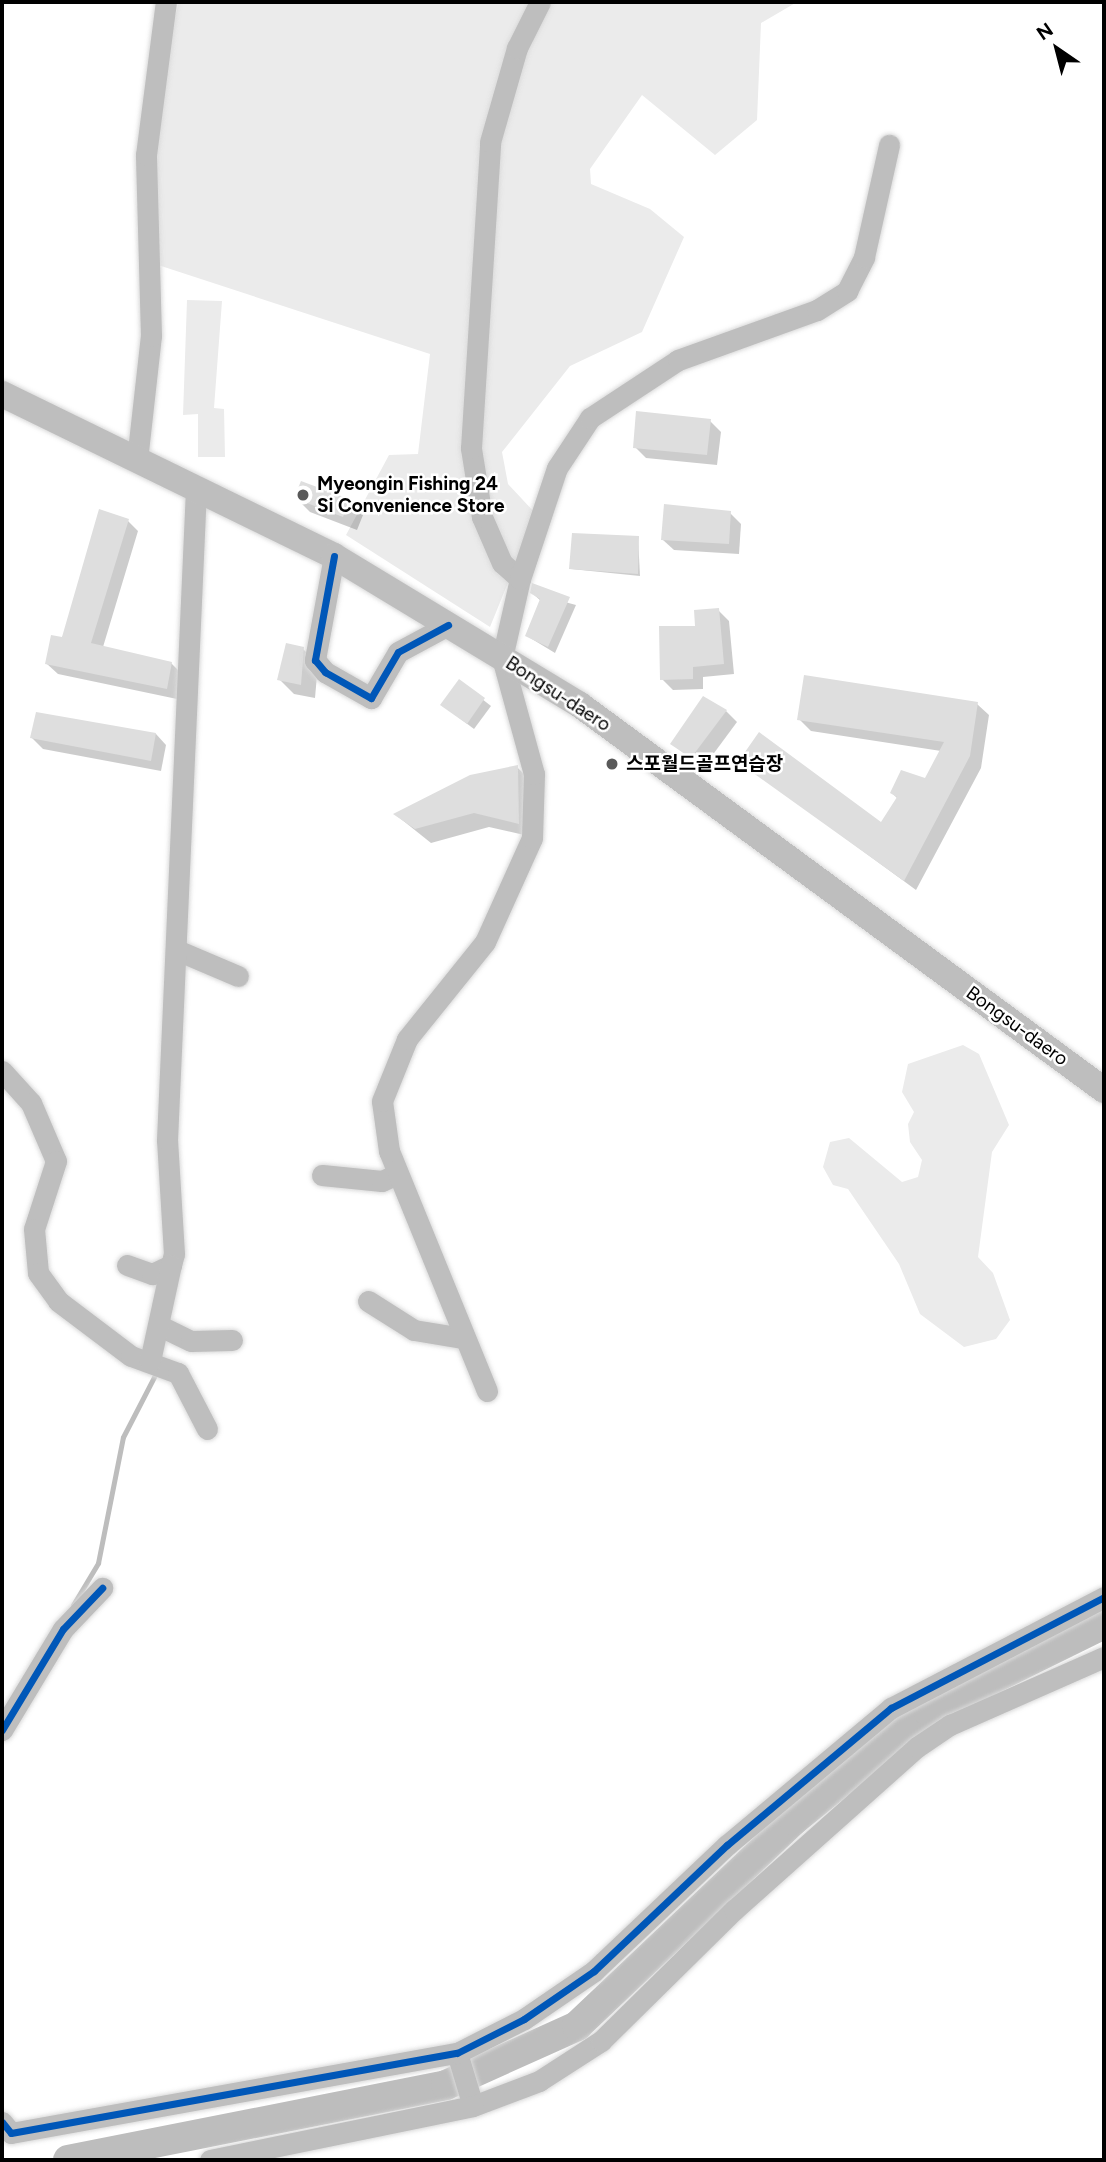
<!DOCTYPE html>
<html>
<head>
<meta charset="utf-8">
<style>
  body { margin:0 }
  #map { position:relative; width:1106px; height:2162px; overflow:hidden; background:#fff; font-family:Figtree,"Noto Sans KR",sans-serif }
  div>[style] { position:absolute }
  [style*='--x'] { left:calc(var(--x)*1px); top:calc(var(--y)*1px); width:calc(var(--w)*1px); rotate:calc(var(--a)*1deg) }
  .green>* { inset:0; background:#ebebeb }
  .shadow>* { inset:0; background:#0003 }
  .stream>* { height:5px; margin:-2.5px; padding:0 2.5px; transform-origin:2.5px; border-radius:2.5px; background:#bdbdbd }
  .river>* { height:30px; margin:-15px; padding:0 15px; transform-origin:15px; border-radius:15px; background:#bdbdbd }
  .building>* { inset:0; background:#dedede }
  .roads { filter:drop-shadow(0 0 2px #dbdbdb) drop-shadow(0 0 2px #dbdbdb) }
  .minor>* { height:21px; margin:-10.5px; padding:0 10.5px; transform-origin:10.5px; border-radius:10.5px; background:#bebebe }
  .major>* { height:26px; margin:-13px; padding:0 13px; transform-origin:13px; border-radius:13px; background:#bebebe }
  .cycleway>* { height:7px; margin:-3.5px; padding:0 3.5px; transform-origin:3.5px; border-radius:3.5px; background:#0057b8 }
  .dots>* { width:19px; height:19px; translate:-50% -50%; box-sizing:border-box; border:4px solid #fff; border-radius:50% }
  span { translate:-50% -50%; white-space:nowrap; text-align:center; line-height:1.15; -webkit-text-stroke:5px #fff; paint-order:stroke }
  .poi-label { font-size:19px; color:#000; font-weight:700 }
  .left { translate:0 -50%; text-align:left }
  .street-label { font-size:19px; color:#000 }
  .frame { position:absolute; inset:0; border:4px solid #000; pointer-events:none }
  .north { position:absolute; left:1022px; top:14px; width:70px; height:70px; -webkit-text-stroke:5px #fff; paint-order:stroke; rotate:325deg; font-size:19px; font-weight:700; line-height:28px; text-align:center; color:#000 }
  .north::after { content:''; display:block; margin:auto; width:24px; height:32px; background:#000; clip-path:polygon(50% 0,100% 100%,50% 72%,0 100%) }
</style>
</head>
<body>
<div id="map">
  <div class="green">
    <div style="clip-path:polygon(179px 2px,797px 2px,761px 23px,757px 120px,715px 155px,642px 95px,590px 169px,591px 184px,650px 209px,684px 237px,642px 332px,570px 366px,502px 452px,508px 484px,536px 514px,490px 627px,346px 535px,389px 455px,418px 454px,430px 354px,155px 264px,155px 132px,164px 60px)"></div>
    <div style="clip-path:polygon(187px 300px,222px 301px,214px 408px,224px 409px,225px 457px,198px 457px,198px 414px,183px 415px)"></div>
    <div style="clip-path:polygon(963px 1045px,979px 1054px,1009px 1125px,992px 1152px,978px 1257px,993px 1273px,1010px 1320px,996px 1339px,964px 1347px,920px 1314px,899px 1264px,848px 1189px,833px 1185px,823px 1167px,830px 1142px,849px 1138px,902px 1182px,918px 1177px,922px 1160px,910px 1142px,908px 1124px,914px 1112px,902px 1092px,908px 1064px)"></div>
  </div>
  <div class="shadow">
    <div style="clip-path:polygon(710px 421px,721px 432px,717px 465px,646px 458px,635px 447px)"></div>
    <div style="clip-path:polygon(296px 498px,348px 500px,363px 515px,357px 530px,310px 512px)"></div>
    <div style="clip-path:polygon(730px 513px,741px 524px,739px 554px,674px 550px,663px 540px)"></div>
    <div style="clip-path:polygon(128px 521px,138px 531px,103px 647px,171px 663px,182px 674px,177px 699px,58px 674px,47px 664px)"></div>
    <div style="clip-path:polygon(638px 538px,640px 576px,571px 569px)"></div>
    <div style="clip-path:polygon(532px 593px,576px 605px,555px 653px,527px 636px,541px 601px)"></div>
    <div style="clip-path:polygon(718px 610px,729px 621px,734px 674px,703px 677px,703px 689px,673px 690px,662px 679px,697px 627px)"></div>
    <div style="clip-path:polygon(303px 649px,318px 664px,315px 698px,294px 694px,279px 679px)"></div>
    <div style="clip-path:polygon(459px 681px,491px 706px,474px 729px,442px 705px)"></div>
    <div style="clip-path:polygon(977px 704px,989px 715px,981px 768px,916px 890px,740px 761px,881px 825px,898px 799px,892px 793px,926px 781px,941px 751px,811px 731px,799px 719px)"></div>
    <div style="clip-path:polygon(726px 711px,737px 722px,703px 768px,672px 744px)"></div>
    <div style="clip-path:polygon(156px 734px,166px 745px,161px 771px,43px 749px,32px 738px)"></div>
    <div style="clip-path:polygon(517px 767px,532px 782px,533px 837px,489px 827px,431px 843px,396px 815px)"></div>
  </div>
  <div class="stream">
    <div style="--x:73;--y:1605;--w:49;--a:-59.2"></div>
    <div style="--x:98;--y:1563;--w:128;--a:-78.8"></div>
    <div style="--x:123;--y:1437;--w:68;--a:-62.7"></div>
  </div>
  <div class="river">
    <div style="--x:68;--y:2160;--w:385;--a:-11.2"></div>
    <div style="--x:446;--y:2085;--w:144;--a:-24.2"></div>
    <div style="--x:577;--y:2026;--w:299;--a:-43.5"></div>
    <div style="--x:794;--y:1820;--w:173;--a:-39.1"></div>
    <div style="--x:928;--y:1711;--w:196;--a:-26.3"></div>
  </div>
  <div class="building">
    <div style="clip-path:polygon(636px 411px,711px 419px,707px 455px,633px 448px)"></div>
    <div style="clip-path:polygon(301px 481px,349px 499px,343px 517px,294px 498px)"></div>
    <div style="clip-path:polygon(664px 504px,731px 511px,729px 544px,661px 540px)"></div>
    <div style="clip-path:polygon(99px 509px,129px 519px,91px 643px,172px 662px,167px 689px,45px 664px,51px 635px,62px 637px)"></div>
    <div style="clip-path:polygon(572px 533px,639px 536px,638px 574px,569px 569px)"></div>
    <div style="clip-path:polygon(532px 583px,570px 597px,548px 647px,525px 636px,540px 599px,530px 593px)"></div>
    <div style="clip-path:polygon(719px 608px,724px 664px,693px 667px,693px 679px,660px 680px,659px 626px,695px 626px,694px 610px)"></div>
    <div style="clip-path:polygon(286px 643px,304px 647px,301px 685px,277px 680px)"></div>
    <div style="clip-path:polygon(804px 675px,978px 702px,970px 756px,904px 881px,738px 762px,759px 732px,881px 822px,897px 797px,890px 793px,901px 770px,925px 778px,944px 742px,797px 720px)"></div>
    <div style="clip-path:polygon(459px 679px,485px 698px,467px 724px,440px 705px)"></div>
    <div style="clip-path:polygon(703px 696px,727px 710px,691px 758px,670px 744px)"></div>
    <div style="clip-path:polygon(36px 712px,156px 733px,151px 761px,30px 738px)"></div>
    <div style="clip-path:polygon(518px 765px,519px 824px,474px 813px,415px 829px,393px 814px,470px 775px)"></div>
  </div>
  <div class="roads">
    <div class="minor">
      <div style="--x:137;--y:460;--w:125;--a:-83.6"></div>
      <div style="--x:151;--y:336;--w:181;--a:-91.6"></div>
      <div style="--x:146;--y:155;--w:154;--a:-82.6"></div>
      <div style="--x:334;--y:556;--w:106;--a:100.4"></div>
      <div style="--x:315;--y:660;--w:16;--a:50"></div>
      <div style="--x:325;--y:672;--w:53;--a:29.5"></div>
      <div style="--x:371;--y:698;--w:53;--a:-59.6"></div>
      <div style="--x:398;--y:652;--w:57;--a:-28.4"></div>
      <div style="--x:520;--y:579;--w:24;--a:-138"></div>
      <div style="--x:502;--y:563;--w:50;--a:-113.5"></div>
      <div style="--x:482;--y:517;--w:70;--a:-99.1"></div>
      <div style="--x:471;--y:448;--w:307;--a:-86.4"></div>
      <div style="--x:490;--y:142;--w:98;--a:-74"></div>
      <div style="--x:517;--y:48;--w:51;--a:-63.4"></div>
      <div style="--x:179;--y:951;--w:64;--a:23"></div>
      <div style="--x:2;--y:1071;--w:43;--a:47.8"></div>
      <div style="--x:31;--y:1103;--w:63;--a:66.7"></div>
      <div style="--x:56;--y:1161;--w:71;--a:107.9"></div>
      <div style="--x:34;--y:1229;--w:44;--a:84.8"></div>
      <div style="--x:38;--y:1273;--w:34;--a:54"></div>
      <div style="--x:58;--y:1301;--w:91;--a:37"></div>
      <div style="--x:131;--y:1356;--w:50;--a:19.9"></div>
      <div style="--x:178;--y:1373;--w:63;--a:62.6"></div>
      <div style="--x:322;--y:1175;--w:60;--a:5.7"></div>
      <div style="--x:382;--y:1181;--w:17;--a:-25"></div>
      <div style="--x:127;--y:1265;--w:27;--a:20"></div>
      <div style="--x:152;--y:1274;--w:21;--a:-25"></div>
      <div style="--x:171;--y:1265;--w:11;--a:-75"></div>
      <div style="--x:174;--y:1254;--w:114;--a:-93.5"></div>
      <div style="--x:167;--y:1140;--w:652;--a:-87.45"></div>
      <div style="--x:368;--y:1301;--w:54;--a:32.2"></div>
      <div style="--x:414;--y:1330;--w:50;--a:9.3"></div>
      <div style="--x:160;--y:1326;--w:34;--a:26"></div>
      <div style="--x:191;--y:1341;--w:41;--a:-1.4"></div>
      <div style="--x:150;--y:1361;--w:98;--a:-77.7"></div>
      <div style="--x:487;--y:1391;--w:259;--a:-112.2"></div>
      <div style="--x:389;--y:1151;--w:50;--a:-98"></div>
      <div style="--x:382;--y:1101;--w:67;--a:-68"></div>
      <div style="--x:407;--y:1039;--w:124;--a:-51.2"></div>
      <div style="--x:485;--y:942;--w:114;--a:-65.7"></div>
      <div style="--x:532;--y:838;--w:64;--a:-88.2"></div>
      <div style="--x:534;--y:774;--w:120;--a:-105.4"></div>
      <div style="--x:502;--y:658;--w:81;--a:-77.2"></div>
      <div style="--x:520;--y:579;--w:117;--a:-71.6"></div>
      <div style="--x:557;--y:468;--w:60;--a:-56.6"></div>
      <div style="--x:590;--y:418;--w:105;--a:-33.4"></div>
      <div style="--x:678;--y:360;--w:148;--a:-19.8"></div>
      <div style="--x:817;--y:310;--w:36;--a:-32"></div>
      <div style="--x:847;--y:291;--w:38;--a:-63"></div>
      <div style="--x:864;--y:257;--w:115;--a:-77.4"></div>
      <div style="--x:2;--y:1730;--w:118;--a:-58.9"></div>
      <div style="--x:63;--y:1629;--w:57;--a:-46.4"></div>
      <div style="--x:457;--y:2053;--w:55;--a:73.2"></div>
      <div style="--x:473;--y:2106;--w:71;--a:-20.7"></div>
      <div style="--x:539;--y:2081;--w:74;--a:-32.8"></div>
      <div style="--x:601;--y:2041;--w:187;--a:-44.6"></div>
      <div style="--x:734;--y:1910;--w:245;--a:-41.7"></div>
      <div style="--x:917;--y:1747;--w:40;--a:-34"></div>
      <div style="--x:950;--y:1725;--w:168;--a:-23.8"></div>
      <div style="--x:2;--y:2122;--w:14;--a:51"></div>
      <div style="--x:11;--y:2133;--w:453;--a:-10.2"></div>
      <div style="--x:457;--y:2053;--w:75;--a:-26.9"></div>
      <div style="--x:524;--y:2019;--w:85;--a:-34.4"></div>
      <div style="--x:594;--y:1971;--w:183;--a:-43.5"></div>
      <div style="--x:727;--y:1845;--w:214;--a:-39.9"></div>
      <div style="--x:891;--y:1708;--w:240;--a:-27.5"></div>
      <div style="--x:210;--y:2160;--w:268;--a:-11.6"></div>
    </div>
    <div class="major">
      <div style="--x:2;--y:394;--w:369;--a:26"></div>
      <div style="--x:334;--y:556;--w:288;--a:31.2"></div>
      <div style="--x:580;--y:705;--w:650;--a:36.31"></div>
    </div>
  </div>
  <div class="cycleway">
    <div style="--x:334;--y:556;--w:106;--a:100.4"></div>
    <div style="--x:315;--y:660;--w:16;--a:50"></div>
    <div style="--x:325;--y:672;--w:53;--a:29.5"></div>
    <div style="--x:371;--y:698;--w:53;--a:-59.6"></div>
    <div style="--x:398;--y:652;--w:57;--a:-28.4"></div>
    <div style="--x:2;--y:1730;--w:118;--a:-58.9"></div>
    <div style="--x:63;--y:1629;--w:57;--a:-46.4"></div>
    <div style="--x:2;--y:2122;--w:14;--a:51"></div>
    <div style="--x:11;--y:2133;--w:453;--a:-10.2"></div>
    <div style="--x:457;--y:2053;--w:75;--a:-26.9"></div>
    <div style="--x:524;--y:2019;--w:85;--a:-34.4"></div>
    <div style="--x:594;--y:1971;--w:183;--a:-43.5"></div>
    <div style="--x:727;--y:1845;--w:214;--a:-39.9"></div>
    <div style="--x:891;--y:1708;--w:240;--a:-27.5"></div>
  </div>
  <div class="dots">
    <div style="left:303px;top:495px;background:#595959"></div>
    <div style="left:612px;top:764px;background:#595959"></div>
  </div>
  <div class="poi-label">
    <span class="left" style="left:317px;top:495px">Myeongin Fishing 24<br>Si Convenience Store</span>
    <span class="left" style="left:626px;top:764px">스포월드골프연습장</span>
  </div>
  <div class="street-label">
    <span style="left:558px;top:694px;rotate:33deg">Bongsu-daero</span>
    <span style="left:1017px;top:1026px;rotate:36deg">Bongsu-daero</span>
  </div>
  <div class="frame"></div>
  <div class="north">N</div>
</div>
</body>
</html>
